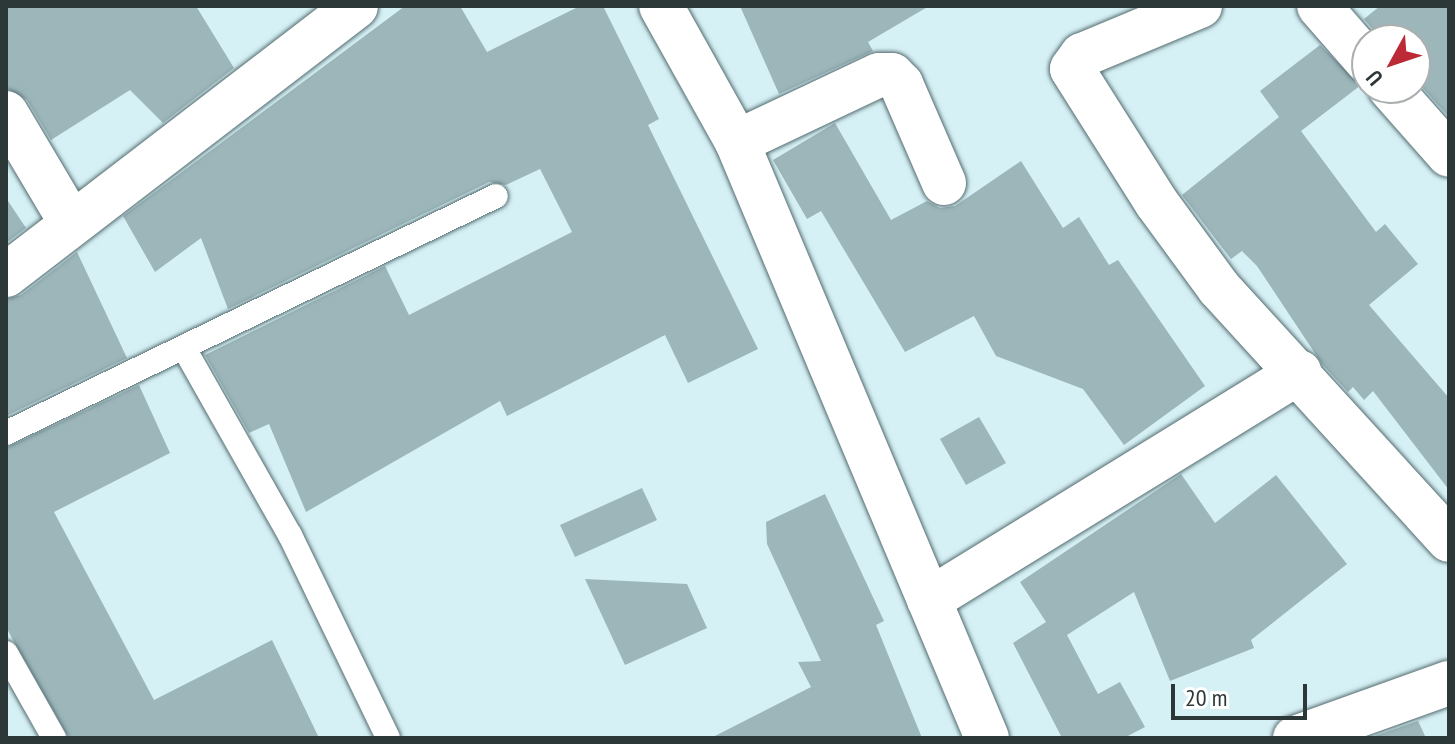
<!DOCTYPE html>
<html>
<head>
<meta charset="utf-8">
<style>
  body { margin:0 }
  #map { position:relative; width:1455px; height:744px; overflow:hidden; background:#d6f1f5; font-family:"PT Sans Narrow",sans-serif }
  div>[style] { position:absolute }
  [style*='--x'] { left:calc(var(--x)*1px); top:calc(var(--y)*1px); width:calc(var(--w)*1px); rotate:calc(var(--a)*1deg) }
  .building>* { inset:0; background:#9cb6ba }
  .roads { filter:drop-shadow(0 0 2px #536b6f) drop-shadow(0 0 2px #536b6f) }
  .service>* { height:24px; margin:-12px; padding:0 12px; transform-origin:12px; border-radius:12px; background:#fff }
  .minor>* { height:44px; margin:-22px; padding:0 22px; transform-origin:22px; border-radius:22px; background:#fff }
  span { translate:-50% -50%; white-space:nowrap; text-align:center; line-height:1.15; -webkit-text-stroke:6px #fff; paint-order:stroke }
  .frame { position:absolute; inset:0; border:8px solid #2c3738; pointer-events:none }
  .north { position:absolute; left:1351px; top:24px; width:80px; height:80px; box-sizing:border-box; background:#fff; border:2px solid #abafaf; border-radius:50%; rotate:230deg; font-size:22px; font-weight:700; line-height:32px; text-align:center; color:#2c3738 }
  .north::after { content:''; display:block; margin:auto; width:28px; height:36px; background:#bb2a35; clip-path:polygon(50% 0,100% 100%,50% 72%,0 100%) }
  .scale { position:absolute; left:1171px; top:684px; width:136px; height:36px; box-sizing:border-box; border:4px solid #2c3738; border-top:0; padding-left:10px; font-size:24px; line-height:28px; white-space:nowrap; color:#2c3738; -webkit-text-stroke:6px #fff; paint-order:stroke }
</style>
</head>
<body>
<div id="map">
  <div class="building">
    <div style="clip-path:polygon(6px 6px,196px 6px,234px 68px,163px 123px,130px 90px,51px 140px,27px 100px,6px 88px)"></div>
    <div style="clip-path:polygon(405px 6px,460px 6px,487px 52px,580px 6px,603px 6px,659px 119px,648px 125px,758px 349px,688px 383px,665px 335px,507px 416px,500px 401px,306px 512px,269px 424px,249px 433px,205px 355px,385px 266px,409px 315px,572px 232px,540px 169px,506px 185px,489px 182px,228px 309px,201px 238px,155px 272px,123px 216px)"></div>
    <div style="clip-path:polygon(740px 6px,929px 6px,868px 42px,873px 51px,779px 94px)"></div>
    <div style="clip-path:polygon(1380px 6px,1449px 6px,1449px 117px,1415px 79px,1415px 40px,1382px 40px,1364px 19px)"></div>
    <div style="clip-path:polygon(1320px 45px,1361px 85px,1301px 131px,1376px 232px,1385px 224px,1418px 264px,1369px 305px,1449px 398px,1449px 490px,1373px 391px,1364px 400px,1353px 387px,1348px 392px,1322px 364px,1257px 266px,1242px 251px,1231px 259px,1182px 195px,1279px 117px,1260px 91px)"></div>
    <div style="clip-path:polygon(835px 123px,891px 220px,927px 201px,940px 208px,955px 206px,1021px 161px,1063px 228px,1079px 217px,1109px 265px,1118px 260px,1205px 386px,1124px 445px,1083px 389px,996px 356px,974px 316px,905px 352px,821px 211px,807px 219px,773px 160px)"></div>
    <div style="clip-path:polygon(6px 198px,26px 228px,6px 243px)"></div>
    <div style="clip-path:polygon(77px 252px,127px 358px,6px 416px,6px 299px,21px 295px)"></div>
    <div style="clip-path:polygon(139px 385px,170px 453px,54px 512px,154px 700px,272px 640px,319px 738px,69px 738px,13px 640px,6px 627px,6px 448px)"></div>
    <div style="clip-path:polygon(979px 417px,1006px 463px,966px 485px,940px 439px)"></div>
    <div style="clip-path:polygon(1181px 474px,1215px 523px,1276px 475px,1347px 564px,1251px 640px,1254px 648px,1170px 681px,1134px 592px,1067px 635px,1098px 694px,1120px 682px,1145px 727px,1124px 738px,1062px 738px,1013px 643px,1046px 622px,1020px 582px)"></div>
    <div style="clip-path:polygon(642px 488px,657px 520px,575px 557px,560px 525px)"></div>
    <div style="clip-path:polygon(825px 494px,884px 621px,876px 625px,922px 738px,711px 738px,811px 687px,798px 662px,821px 661px,767px 544px,766px 522px)"></div>
    <div style="clip-path:polygon(585px 579px,687px 584px,707px 628px,625px 665px)"></div>
    <div style="clip-path:polygon(1418px 721px,1426px 738px,1369px 738px)"></div>
  </div>
  <div class="roads">
    <div class="service">
      <div style="--x:184;--y:348;--w:215;--a:60.5"></div>
      <div style="--x:290;--y:535;--w:225;--a:64.2"></div>
      <div style="--x:6;--y:433;--w:544;--a:-25.81"></div>
      <div style="--x:6;--y:653;--w:98;--a:60.5"></div>
    </div>
    <div class="minor">
      <div style="--x:661;--y:6;--w:156;--a:60.8"></div>
      <div style="--x:737;--y:142;--w:646;--a:67.24"></div>
      <div style="--x:1200;--y:6;--w:128;--a:157.4"></div>
      <div style="--x:1082;--y:55;--w:17;--a:126"></div>
      <div style="--x:1072;--y:69;--w:157;--a:57.7"></div>
      <div style="--x:1156;--y:202;--w:107;--a:53.8"></div>
      <div style="--x:1219;--y:288;--w:341;--a:47.6"></div>
      <div style="--x:1319;--y:6;--w:73;--a:48.9"></div>
      <div style="--x:1390;--y:88;--w:89;--a:48.6"></div>
      <div style="--x:6;--y:113;--w:129;--a:59.3"></div>
      <div style="--x:737;--y:142;--w:157;--a:-25.3"></div>
      <div style="--x:879;--y:75;--w:13;--a:0"></div>
      <div style="--x:892;--y:75;--w:13;--a:45"></div>
      <div style="--x:901;--y:84;--w:108;--a:66.5"></div>
      <div style="--x:6;--y:275;--w:441;--a:-37.5"></div>
      <div style="--x:929;--y:600;--w:435;--a:-31.6"></div>
      <div style="--x:1295;--y:738;--w:164;--a:-19.7"></div>
    </div>
  </div>
  <div class="frame"></div>
  <div class="north">U</div>
  <div class="scale">20 m</div>
</div>
</body>
</html>
